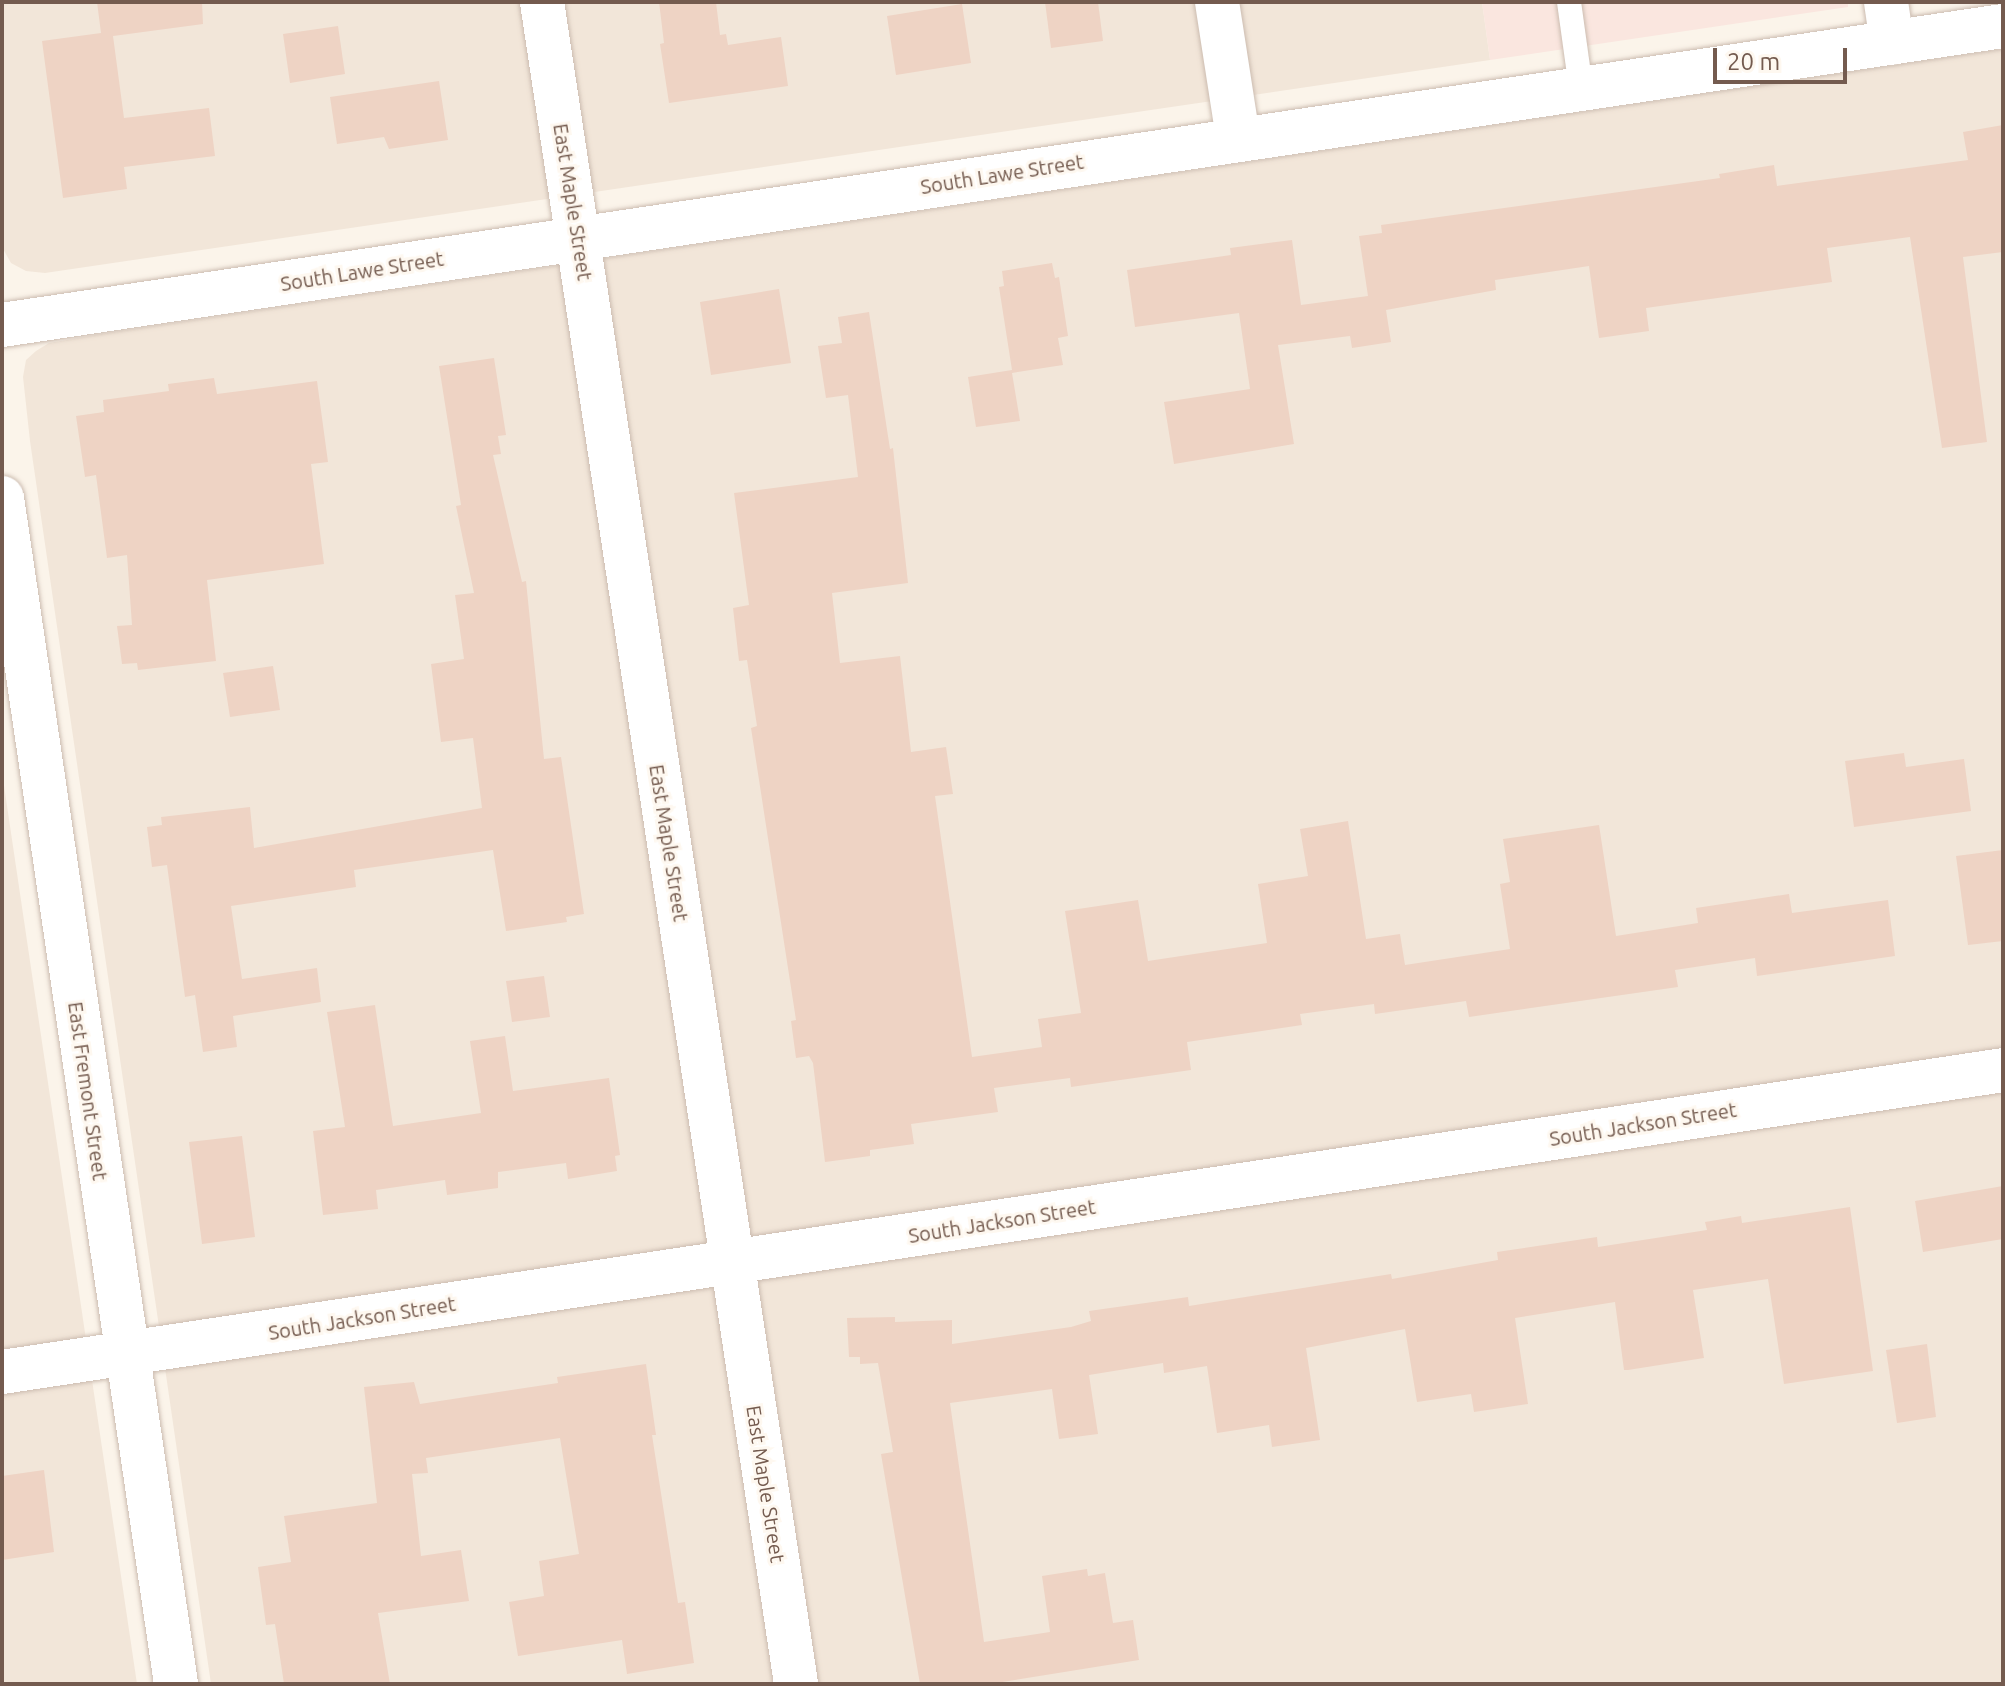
<!DOCTYPE html>
<html>
<head>
<meta charset="utf-8">
<style>
  body { margin:0 }
  #map { position:relative; width:2005px; height:1686px; overflow:hidden; background:#fbf4ea; font-family:Ubuntu,sans-serif }
  div>[style] { position:absolute }
  [style*='--x'] { left:calc(var(--x)*1px); top:calc(var(--y)*1px); width:calc(var(--w)*1px); rotate:calc(var(--a)*1deg) }
  .residential>* { inset:0; background:#f2e6d9 }
  .commercial>* { inset:0; background:#fae6df }
  .building>* { inset:0; background:#eed3c4 }
  .roads { filter:drop-shadow(0 0 2px #ccbcb0) drop-shadow(0 0 2px #ccbcb0) }
  .service>* { height:24px; margin:-12px; padding:0 12px; transform-origin:12px; border-radius:12px; background:#fff }
  .minor>* { height:44px; margin:-22px; padding:0 22px; transform-origin:22px; border-radius:22px; background:#fff }
  .tertiary>* { height:44px; margin:-22px; padding:0 22px; transform-origin:22px; border-radius:22px; background:#fff }
  .secondary>* { height:44px; margin:-22px; padding:0 22px; transform-origin:22px; border-radius:22px; background:#fff }
  span { translate:-50% -50%; white-space:nowrap; text-align:center; line-height:1.15; -webkit-text-stroke:6px #fef8f0; paint-order:stroke }
  .street-label { font-size:20px; color:#745b4f }
  .frame { position:absolute; inset:0; border:4px solid #745b4f; pointer-events:none }
  .scale { position:absolute; left:1713px; top:48px; width:134px; height:36px; box-sizing:border-box; border:4px solid #745b4f; border-top:0; padding-left:10px; font-size:24px; line-height:28px; white-space:nowrap; color:#745b4f; -webkit-text-stroke:6px #fef8f0; paint-order:stroke }
</style>
</head>
<body>
<div id="map">
  <div class="residential">
    <div style="clip-path:polygon(2px 2px,1482px 2px,1490px 60px,45px 273px,26px 271px,11px 263px,2px 247px)"></div>
    <div style="clip-path:polygon(2003px 49px,2003px 1684px,211px 1684px,30px 441px,23px 377px,26px 360px,36px 351px,49px 343px,107px 333px)"></div>
    <div style="clip-path:polygon(2px 772px,137px 1684px,2px 1684px)"></div>
  </div>
  <div class="commercial">
    <div style="clip-path:polygon(1482px 2px,1848px 2px,1848px 7px,1490px 60px)"></div>
  </div>
  <div class="building">
    <div style="clip-path:polygon(97px 2px,202px 2px,203px 24px,113px 36px,124px 118px,209px 108px,215px 156px,124px 167px,127px 189px,63px 198px,42px 41px,101px 33px)"></div>
    <div style="clip-path:polygon(659px 2px,716px 2px,720px 35px,726px 34px,728px 45px,781px 37px,788px 86px,669px 103px,660px 44px,664px 43px)"></div>
    <div style="clip-path:polygon(1045px 2px,1098px 2px,1103px 41px,1051px 48px)"></div>
    <div style="clip-path:polygon(962px 4px,971px 63px,896px 75px,887px 16px)"></div>
    <div style="clip-path:polygon(338px 26px,345px 74px,290px 83px,283px 34px)"></div>
    <div style="clip-path:polygon(439px 81px,448px 140px,389px 149px,384px 137px,337px 144px,330px 97px)"></div>
    <div style="clip-path:polygon(2003px 125px,2003px 252px,1963px 257px,1987px 442px,1942px 448px,1910px 237px,1827px 248px,1832px 282px,1646px 308px,1649px 331px,1599px 338px,1589px 266px,1495px 280px,1496px 290px,1386px 310px,1391px 342px,1352px 348px,1350px 336px,1278px 345px,1294px 444px,1174px 464px,1164px 402px,1250px 389px,1239px 313px,1135px 327px,1127px 270px,1231px 255px,1230px 248px,1292px 240px,1301px 305px,1368px 296px,1359px 236px,1382px 233px,1381px 225px,1720px 178px,1719px 174px,1774px 165px,1777px 186px,1968px 160px,1963px 132px)"></div>
    <div style="clip-path:polygon(1052px 263px,1055px 278px,1059px 277px,1068px 336px,1058px 338px,1063px 365px,1012px 373px,1020px 421px,976px 427px,968px 377px,1012px 370px,999px 287px,1004px 286px,1002px 271px)"></div>
    <div style="clip-path:polygon(779px 289px,791px 363px,711px 375px,700px 302px)"></div>
    <div style="clip-path:polygon(869px 312px,890px 449px,893px 448px,908px 583px,832px 593px,840px 663px,900px 656px,911px 752px,946px 747px,953px 794px,935px 796px,972px 1057px,1042px 1047px,1038px 1019px,1081px 1013px,1065px 911px,1138px 900px,1148px 961px,1267px 943px,1258px 884px,1308px 876px,1300px 829px,1348px 821px,1366px 939px,1400px 934px,1405px 965px,1510px 949px,1500px 884px,1510px 882px,1503px 839px,1599px 825px,1616px 936px,1698px 923px,1696px 908px,1789px 894px,1792px 913px,1888px 900px,1895px 956px,1757px 976px,1755px 958px,1675px 970px,1678px 987px,1469px 1017px,1466px 1001px,1375px 1014px,1374px 1004px,1300px 1014px,1302px 1025px,1187px 1042px,1191px 1070px,1071px 1087px,1070px 1078px,994px 1088px,998px 1112px,911px 1124px,914px 1144px,870px 1150px,870px 1156px,825px 1162px,813px 1063px,809px 1056px,796px 1058px,791px 1021px,796px 1020px,751px 728px,757px 726px,747px 660px,739px 661px,733px 608px,749px 605px,734px 493px,858px 477px,848px 395px,826px 398px,818px 346px,842px 343px,838px 317px)"></div>
    <div style="clip-path:polygon(494px 358px,506px 435px,498px 436px,501px 454px,493px 455px,522px 582px,526px 581px,544px 759px,561px 757px,584px 914px,566px 917px,567px 922px,506px 931px,493px 850px,354px 870px,356px 887px,231px 906px,242px 979px,317px 968px,321px 1002px,233px 1016px,237px 1047px,203px 1052px,195px 995px,185px 997px,167px 865px,152px 867px,147px 827px,162px 825px,161px 817px,250px 807px,254px 848px,482px 808px,473px 738px,441px 742px,431px 664px,464px 659px,455px 595px,474px 593px,456px 506px,461px 505px,439px 366px)"></div>
    <div style="clip-path:polygon(214px 378px,217px 394px,317px 381px,328px 462px,311px 464px,324px 564px,207px 580px,216px 661px,138px 670px,137px 663px,122px 664px,117px 626px,132px 625px,127px 555px,107px 558px,96px 475px,85px 477px,76px 416px,104px 412px,103px 400px,169px 391px,168px 384px)"></div>
    <div style="clip-path:polygon(273px 666px,280px 710px,230px 717px,223px 673px)"></div>
    <div style="clip-path:polygon(1904px 753px,1906px 767px,1964px 759px,1971px 811px,1854px 827px,1845px 761px)"></div>
    <div style="clip-path:polygon(2003px 850px,2003px 941px,1968px 945px,1956px 856px)"></div>
    <div style="clip-path:polygon(544px 976px,550px 1017px,512px 1022px,506px 981px)"></div>
    <div style="clip-path:polygon(375px 1005px,393px 1126px,481px 1113px,470px 1041px,505px 1036px,513px 1091px,609px 1078px,620px 1155px,615px 1156px,617px 1171px,568px 1179px,566px 1163px,498px 1172px,498px 1188px,447px 1195px,445px 1180px,376px 1190px,378px 1209px,323px 1215px,313px 1131px,345px 1127px,327px 1012px)"></div>
    <div style="clip-path:polygon(242px 1136px,255px 1237px,202px 1244px,189px 1142px)"></div>
    <div style="clip-path:polygon(2003px 1186px,2003px 1239px,1923px 1252px,1915px 1201px)"></div>
    <div style="clip-path:polygon(1850px 1207px,1873px 1371px,1784px 1384px,1768px 1279px,1693px 1290px,1704px 1358px,1628px 1370px,1624px 1370px,1615px 1302px,1515px 1318px,1528px 1404px,1474px 1412px,1471px 1394px,1417px 1402px,1405px 1329px,1306px 1348px,1320px 1440px,1272px 1447px,1269px 1425px,1217px 1433px,1207px 1366px,1164px 1373px,1163px 1363px,1089px 1375px,1098px 1434px,1059px 1439px,1052px 1389px,950px 1403px,984px 1642px,1050px 1632px,1042px 1576px,1087px 1569px,1088px 1576px,1105px 1573px,1113px 1623px,1133px 1620px,1139px 1660px,990px 1684px,920px 1684px,881px 1454px,893px 1452px,878px 1363px,860px 1364px,860px 1357px,849px 1357px,847px 1318px,895px 1317px,895px 1322px,952px 1320px,952px 1344px,1071px 1327px,1091px 1321px,1089px 1311px,1188px 1297px,1189px 1306px,1391px 1274px,1392px 1279px,1498px 1260px,1497px 1252px,1597px 1237px,1598px 1247px,1707px 1230px,1705px 1222px,1741px 1216px,1742px 1223px)"></div>
    <div style="clip-path:polygon(1927px 1344px,1936px 1417px,1897px 1423px,1886px 1350px)"></div>
    <div style="clip-path:polygon(646px 1364px,656px 1435px,652px 1435px,678px 1603px,685px 1602px,694px 1663px,627px 1674px,622px 1640px,518px 1656px,509px 1602px,544px 1596px,539px 1561px,579px 1554px,560px 1438px,426px 1458px,428px 1473px,412px 1474px,421px 1556px,461px 1550px,469px 1601px,378px 1613px,390px 1684px,284px 1684px,275px 1624px,266px 1625px,258px 1567px,291px 1562px,284px 1516px,377px 1503px,364px 1387px,414px 1382px,420px 1404px,558px 1383px,557px 1377px)"></div>
    <div style="clip-path:polygon(44px 1470px,54px 1552px,2px 1560px,2px 1476px)"></div>
  </div>
  <div class="roads">
    <div class="service">
      <div style="--x:1569;--y:2;--w:87;--a:82.1"></div>
    </div>
    <div class="minor">
      <div style="--x:542;--y:2;--w:1701;--a:81.41"></div>
      <div style="--x:1217;--y:2;--w:138;--a:81.2"></div>
      <div style="--x:1886;--y:2;--w:41;--a:81.7"></div>
      <div style="--x:2;--y:1372;--w:2024;--a:-8.58"></div>
    </div>
    <div class="tertiary">
      <div style="--x:2;--y:498;--w:1199;--a:81.65"></div>
    </div>
    <div class="secondary">
      <div style="--x:2;--y:325;--w:2023;--a:-8.5"></div>
    </div>
  </div>
  <div class="street-label">
    <span style="left:1002px;top:174px;rotate:-9deg">South Lawe Street</span>
    <span style="left:573px;top:202px;rotate:81deg">East Maple Street</span>
    <span style="left:362px;top:271px;rotate:-9deg">South Lawe Street</span>
    <span style="left:669px;top:843px;rotate:81deg">East Maple Street</span>
    <span style="left:88px;top:1091px;rotate:82deg">East Fremont Street</span>
    <span style="left:1643px;top:1124px;rotate:-9deg">South Jackson Street</span>
    <span style="left:1002px;top:1221px;rotate:-9deg">South Jackson Street</span>
    <span style="left:362px;top:1318px;rotate:-9deg">South Jackson Street</span>
    <span style="left:766px;top:1484px;rotate:81deg">East Maple Street</span>
  </div>
  <div class="frame"></div>
  <div class="scale">20 m</div>
</div>
</body>
</html>
